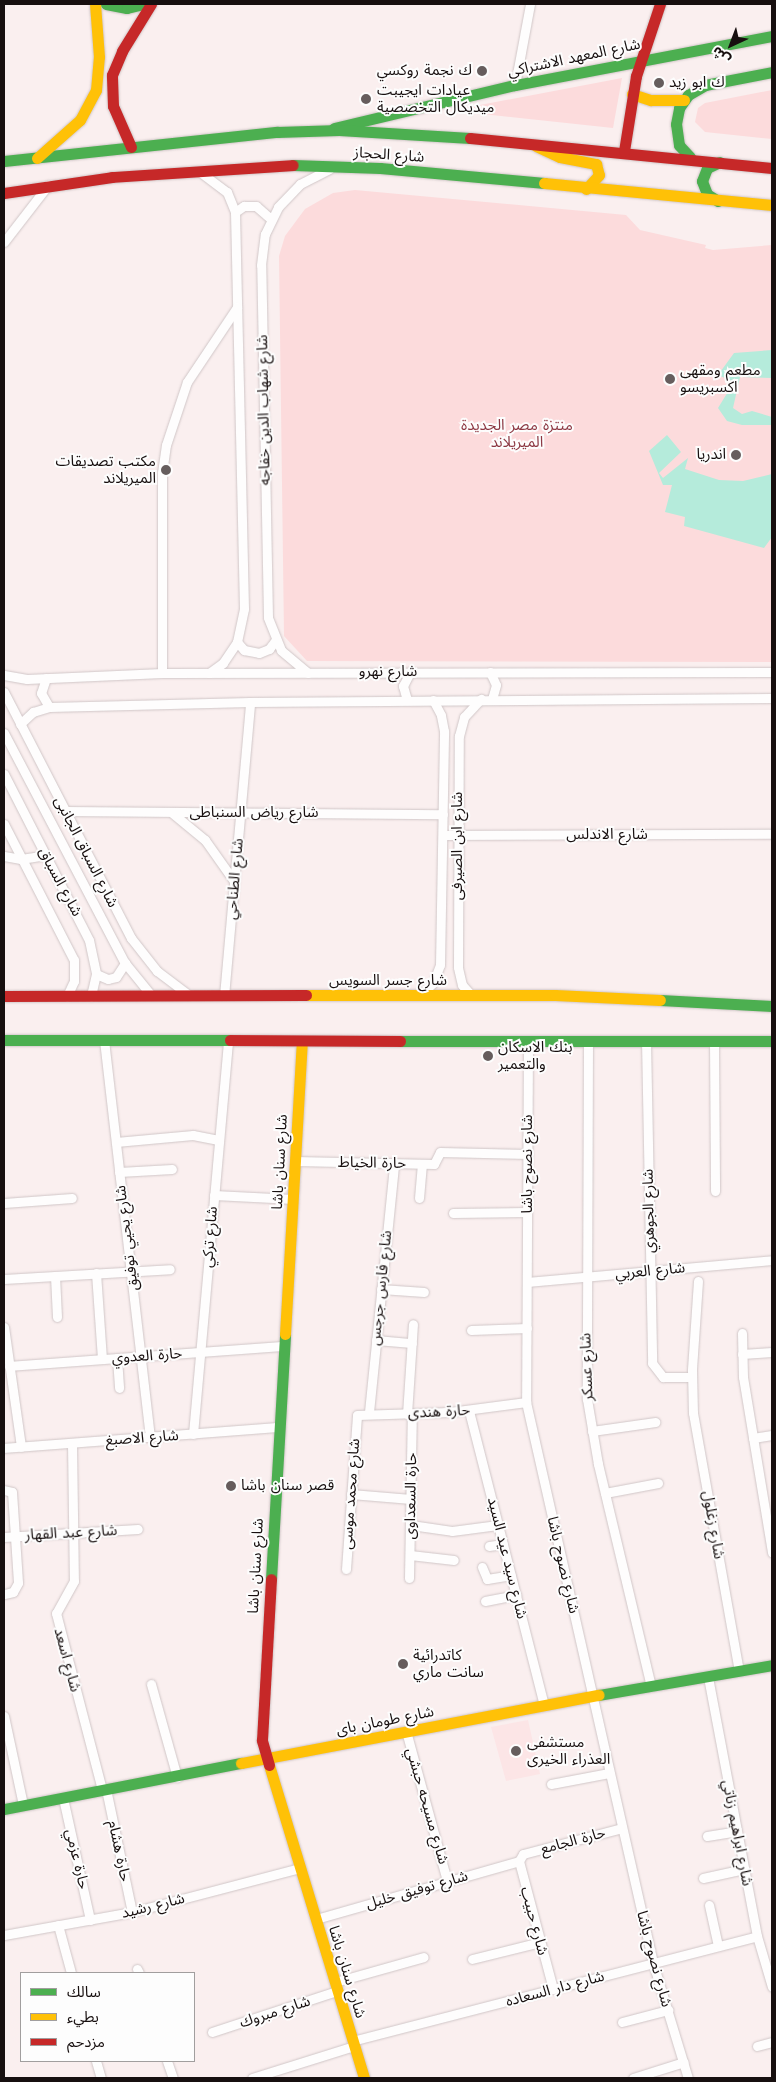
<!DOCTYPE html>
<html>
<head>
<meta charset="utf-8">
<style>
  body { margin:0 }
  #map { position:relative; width:776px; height:2082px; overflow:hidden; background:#faefef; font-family:"Work Sans","Noto Sans Arabic",sans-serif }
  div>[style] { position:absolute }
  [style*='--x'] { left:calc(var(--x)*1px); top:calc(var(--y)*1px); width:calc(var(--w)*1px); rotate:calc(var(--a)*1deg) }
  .built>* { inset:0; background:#fce5e6 }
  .green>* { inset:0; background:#fcdbdc }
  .water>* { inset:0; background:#b5ebdb }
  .roads { filter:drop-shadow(0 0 1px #d0c6c7) drop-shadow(0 0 1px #d0c6c7) }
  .street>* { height:9px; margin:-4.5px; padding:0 4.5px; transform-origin:4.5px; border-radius:4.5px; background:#fefdfd }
  .fast>* { height:11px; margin:-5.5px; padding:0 5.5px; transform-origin:5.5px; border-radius:5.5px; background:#4caf50 }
  .slow>* { height:11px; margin:-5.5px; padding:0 5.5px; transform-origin:5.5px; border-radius:5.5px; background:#ffc107 }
  .jam>* { height:11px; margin:-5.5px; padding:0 5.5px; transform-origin:5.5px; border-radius:5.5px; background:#c62828 }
  .dots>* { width:14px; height:14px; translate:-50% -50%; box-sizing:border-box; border:2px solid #fdfdfd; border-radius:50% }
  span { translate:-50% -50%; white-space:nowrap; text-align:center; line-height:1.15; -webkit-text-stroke:4px #fdfdfd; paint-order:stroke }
  .street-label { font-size:15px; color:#170f0f }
  .poi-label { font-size:15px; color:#170f0f }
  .right { translate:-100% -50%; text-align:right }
  .left { translate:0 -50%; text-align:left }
  .park-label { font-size:15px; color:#8d3843 }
  .frame { position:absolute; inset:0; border:5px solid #170f0f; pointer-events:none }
  .legend { position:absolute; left:20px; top:1972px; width:175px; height:90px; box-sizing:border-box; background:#fdfdfd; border:1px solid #a19e9e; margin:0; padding:6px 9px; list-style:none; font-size:15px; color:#170f0f }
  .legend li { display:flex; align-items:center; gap:10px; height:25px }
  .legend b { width:25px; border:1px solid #a19e9e }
  .north { position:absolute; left:706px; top:20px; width:50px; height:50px; -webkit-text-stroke:4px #fdfdfd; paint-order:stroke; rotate:223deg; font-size:14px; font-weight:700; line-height:20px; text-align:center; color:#170f0f }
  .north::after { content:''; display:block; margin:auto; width:18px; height:22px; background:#170f0f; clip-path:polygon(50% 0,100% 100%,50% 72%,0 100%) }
</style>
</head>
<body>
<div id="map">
  <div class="built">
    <div style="clip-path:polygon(528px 1720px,540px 1774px,506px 1781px,491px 1727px)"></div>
  </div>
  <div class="green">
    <div style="clip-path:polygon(622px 78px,613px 128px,464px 112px,464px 108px)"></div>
    <div style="clip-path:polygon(772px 90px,772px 139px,705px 132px,695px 122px,698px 108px,705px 103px)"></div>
    <div style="clip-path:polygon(355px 190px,626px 215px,640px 230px,706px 245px,705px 248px,713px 250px,772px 245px,772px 662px,307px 661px,284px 636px,279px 256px,285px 236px,305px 209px,333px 193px)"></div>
  </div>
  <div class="water">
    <div style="clip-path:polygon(772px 350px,772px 378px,740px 377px,733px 408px,742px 414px,752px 411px,772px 417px,772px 425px,742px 425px,727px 421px,718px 408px,734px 382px,718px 375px,734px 353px)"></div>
    <div style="clip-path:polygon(667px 435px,681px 452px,659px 473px,663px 478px,688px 458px,685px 469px,719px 480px,743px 481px,772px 474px,772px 537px,764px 548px,684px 526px,685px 517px,665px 512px,672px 485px,663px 485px,649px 451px)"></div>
  </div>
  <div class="roads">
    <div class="street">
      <div style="--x:515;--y:85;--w:82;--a:-79.5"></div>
      <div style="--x:200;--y:172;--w:34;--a:37"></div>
      <div style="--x:227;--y:192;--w:22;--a:68"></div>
      <div style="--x:235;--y:212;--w:397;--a:88.7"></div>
      <div style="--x:244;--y:609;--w:34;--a:102"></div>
      <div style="--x:237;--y:642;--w:25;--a:124"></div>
      <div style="--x:223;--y:663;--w:17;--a:144"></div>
      <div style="--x:235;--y:212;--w:11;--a:-34"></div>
      <div style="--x:244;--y:206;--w:12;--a:0"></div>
      <div style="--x:256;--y:206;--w:20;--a:41"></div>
      <div style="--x:4;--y:242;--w:72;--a:-52.3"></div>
      <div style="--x:237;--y:642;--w:11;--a:49"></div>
      <div style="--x:244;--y:650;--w:15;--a:11"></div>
      <div style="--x:259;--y:653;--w:11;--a:-22"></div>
      <div style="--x:269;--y:649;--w:10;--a:-53"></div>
      <div style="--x:490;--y:672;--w:14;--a:65"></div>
      <div style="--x:496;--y:685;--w:15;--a:106"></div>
      <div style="--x:162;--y:673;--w:200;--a:-90"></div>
      <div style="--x:162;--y:473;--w:28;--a:-82"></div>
      <div style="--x:166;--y:445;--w:66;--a:-71.6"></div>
      <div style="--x:187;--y:382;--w:90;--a:-56.3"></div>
      <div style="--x:308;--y:673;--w:35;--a:-140"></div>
      <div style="--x:281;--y:650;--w:35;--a:-112"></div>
      <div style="--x:268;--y:617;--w:352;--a:-91.1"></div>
      <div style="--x:261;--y:265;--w:31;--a:-83"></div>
      <div style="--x:265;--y:234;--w:30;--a:-64"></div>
      <div style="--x:278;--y:207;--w:32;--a:-46"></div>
      <div style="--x:300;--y:184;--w:33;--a:-27"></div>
      <div style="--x:4;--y:675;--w:23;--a:10"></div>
      <div style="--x:27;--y:679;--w:135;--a:-2.5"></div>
      <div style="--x:162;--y:673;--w:610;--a:-0.09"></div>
      <div style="--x:46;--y:678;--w:16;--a:108"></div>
      <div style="--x:41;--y:693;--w:16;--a:60"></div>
      <div style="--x:4;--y:692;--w:277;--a:62.7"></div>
      <div style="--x:131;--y:938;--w:42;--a:51.8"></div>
      <div style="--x:157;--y:971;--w:39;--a:37"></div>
      <div style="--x:407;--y:700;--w:15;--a:-106"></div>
      <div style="--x:403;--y:686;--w:16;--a:-63"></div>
      <div style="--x:20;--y:724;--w:18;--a:-43"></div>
      <div style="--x:33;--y:712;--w:17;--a:-17"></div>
      <div style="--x:49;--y:707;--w:201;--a:-1.4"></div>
      <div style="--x:250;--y:702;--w:522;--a:-0.44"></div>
      <div style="--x:4;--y:733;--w:260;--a:62.3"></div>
      <div style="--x:125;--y:963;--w:41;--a:50.9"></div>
      <div style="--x:4;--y:774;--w:186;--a:62.9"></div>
      <div style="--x:89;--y:940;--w:35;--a:78"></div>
      <div style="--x:96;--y:974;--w:23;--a:103"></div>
      <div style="--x:65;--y:811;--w:378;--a:0.5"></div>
      <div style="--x:171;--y:812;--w:44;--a:39.5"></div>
      <div style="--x:205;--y:840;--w:50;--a:54.7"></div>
      <div style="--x:4;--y:824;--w:153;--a:62.8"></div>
      <div style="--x:74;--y:960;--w:21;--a:90"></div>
      <div style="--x:74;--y:981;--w:17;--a:115"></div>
      <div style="--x:443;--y:835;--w:329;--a:-0.2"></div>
      <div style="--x:4;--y:856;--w:17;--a:10"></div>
      <div style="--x:21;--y:859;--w:25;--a:-9"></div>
      <div style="--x:96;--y:974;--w:13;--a:23"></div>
      <div style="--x:108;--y:979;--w:8;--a:-14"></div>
      <div style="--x:116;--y:977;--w:17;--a:-57"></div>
      <div style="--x:420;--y:995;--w:18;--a:-43"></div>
      <div style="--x:433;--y:983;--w:19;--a:-69"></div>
      <div style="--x:440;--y:965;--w:234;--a:-89"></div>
      <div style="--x:444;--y:731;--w:16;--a:-101"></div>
      <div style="--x:441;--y:715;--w:17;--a:-118"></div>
      <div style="--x:224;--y:996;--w:295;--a:-84.9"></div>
      <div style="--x:472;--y:996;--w:15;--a:-132"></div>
      <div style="--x:462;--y:985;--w:18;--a:-103"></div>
      <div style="--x:458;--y:967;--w:231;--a:-89.8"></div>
      <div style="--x:459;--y:736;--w:20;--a:-75"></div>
      <div style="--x:464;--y:717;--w:25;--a:-47"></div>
      <div style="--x:104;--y:1040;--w:400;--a:83.4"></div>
      <div style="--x:588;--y:1040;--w:359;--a:90.2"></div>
      <div style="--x:587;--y:1399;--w:66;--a:80.4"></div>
      <div style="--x:598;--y:1464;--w:229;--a:76.6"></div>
      <div style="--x:646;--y:1040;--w:323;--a:88.9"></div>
      <div style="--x:652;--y:1363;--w:18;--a:52"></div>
      <div style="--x:663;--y:1377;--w:28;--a:0"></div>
      <div style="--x:528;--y:1041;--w:361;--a:90.3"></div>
      <div style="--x:526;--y:1402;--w:575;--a:77.24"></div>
      <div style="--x:653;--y:1963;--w:120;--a:73.1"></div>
      <div style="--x:714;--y:1041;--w:150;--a:89.6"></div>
      <div style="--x:116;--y:1142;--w:77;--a:-5.2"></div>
      <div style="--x:193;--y:1135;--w:26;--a:11"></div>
      <div style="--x:295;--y:1161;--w:139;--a:1.2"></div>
      <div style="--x:434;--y:1164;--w:13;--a:-63"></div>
      <div style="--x:440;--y:1152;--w:88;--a:1.3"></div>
      <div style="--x:119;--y:1172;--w:53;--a:-3.2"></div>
      <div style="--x:214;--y:1195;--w:79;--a:2.9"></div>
      <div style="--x:419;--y:1198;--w:34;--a:-85"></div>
      <div style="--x:4;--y:1203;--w:68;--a:-4.2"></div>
      <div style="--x:453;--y:1213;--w:74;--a:-0.8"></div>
      <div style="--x:96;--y:1273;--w:86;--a:86"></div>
      <div style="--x:55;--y:1276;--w:41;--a:87.2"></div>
      <div style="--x:4;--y:1279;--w:166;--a:-3.4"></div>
      <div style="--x:698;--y:1281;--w:89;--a:93.9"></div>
      <div style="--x:692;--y:1370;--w:43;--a:88.7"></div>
      <div style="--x:693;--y:1413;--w:262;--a:79.9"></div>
      <div style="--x:527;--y:1282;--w:246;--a:-5.1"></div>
      <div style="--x:381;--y:1289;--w:43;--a:4"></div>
      <div style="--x:4;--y:1327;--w:121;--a:81.9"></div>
      <div style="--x:471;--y:1330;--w:56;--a:-2"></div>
      <div style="--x:742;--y:1333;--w:44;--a:88.7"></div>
      <div style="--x:743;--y:1377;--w:178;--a:80.6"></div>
      <div style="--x:376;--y:1340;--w:36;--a:5"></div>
      <div style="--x:742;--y:1354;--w:30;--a:-4"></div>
      <div style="--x:117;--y:1358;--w:30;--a:86"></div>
      <div style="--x:9;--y:1366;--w:276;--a:-4.2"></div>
      <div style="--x:469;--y:1411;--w:303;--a:75.7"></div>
      <div style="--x:369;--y:1412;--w:249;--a:-84.2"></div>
      <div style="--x:407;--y:1414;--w:90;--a:-86.2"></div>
      <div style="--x:592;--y:1431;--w:64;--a:-8.1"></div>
      <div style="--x:193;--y:1434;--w:395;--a:-84.9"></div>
      <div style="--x:753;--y:1438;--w:19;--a:-9"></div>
      <div style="--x:72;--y:1443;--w:138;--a:89.2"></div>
      <div style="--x:74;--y:1581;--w:37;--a:119"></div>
      <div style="--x:56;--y:1613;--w:183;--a:75.4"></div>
      <div style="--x:4;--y:1448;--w:276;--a:-4.4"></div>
      <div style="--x:4;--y:1490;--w:8;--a:14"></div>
      <div style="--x:12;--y:1492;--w:91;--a:86.2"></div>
      <div style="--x:18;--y:1583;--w:10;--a:119"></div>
      <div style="--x:13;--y:1592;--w:9;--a:167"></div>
      <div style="--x:605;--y:1493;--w:54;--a:-10.7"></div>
      <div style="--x:351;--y:1494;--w:60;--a:4.8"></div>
      <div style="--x:411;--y:1525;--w:41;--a:8.3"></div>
      <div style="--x:452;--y:1531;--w:46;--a:-7.4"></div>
      <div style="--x:4;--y:1537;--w:134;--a:-3.4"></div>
      <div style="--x:489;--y:1546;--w:14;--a:-8"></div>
      <div style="--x:410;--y:1555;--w:44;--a:6.5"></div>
      <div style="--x:482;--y:1567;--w:13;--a:67"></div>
      <div style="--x:487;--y:1579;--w:24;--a:-9"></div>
      <div style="--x:346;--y:1569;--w:154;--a:-85.9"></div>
      <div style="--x:357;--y:1415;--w:93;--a:-1.8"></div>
      <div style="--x:450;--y:1412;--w:77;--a:-7.5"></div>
      <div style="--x:409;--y:1578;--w:164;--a:-89"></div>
      <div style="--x:485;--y:1601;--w:32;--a:-11"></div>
      <div style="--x:708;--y:1677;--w:264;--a:79.3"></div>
      <div style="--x:757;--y:1936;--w:53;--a:73.6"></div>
      <div style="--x:151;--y:1684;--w:97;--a:74.4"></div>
      <div style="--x:4;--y:1716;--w:91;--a:77.9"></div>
      <div style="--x:406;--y:1731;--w:156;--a:74.7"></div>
      <div style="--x:551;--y:1784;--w:59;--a:-10.7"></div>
      <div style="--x:106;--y:1789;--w:126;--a:78.1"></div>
      <div style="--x:63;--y:1798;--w:125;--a:77.5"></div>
      <div style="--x:707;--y:1836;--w:30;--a:-9"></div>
      <div style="--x:703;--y:1878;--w:42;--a:-12.4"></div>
      <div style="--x:709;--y:1905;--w:42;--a:77.6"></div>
      <div style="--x:316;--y:1919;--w:211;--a:-15.9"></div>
      <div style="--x:58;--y:1925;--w:50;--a:74.8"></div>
      <div style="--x:4;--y:1935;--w:130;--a:-10.2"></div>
      <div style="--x:132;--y:1912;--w:174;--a:-14.7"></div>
      <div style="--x:472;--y:1959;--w:70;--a:-14"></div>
      <div style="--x:137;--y:1969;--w:4;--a:63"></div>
      <div style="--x:335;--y:1982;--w:92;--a:-15.7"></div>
      <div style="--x:553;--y:1989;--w:132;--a:-104.9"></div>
      <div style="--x:519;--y:1861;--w:8;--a:-60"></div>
      <div style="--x:523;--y:1854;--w:102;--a:-14.7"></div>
      <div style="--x:622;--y:2022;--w:48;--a:-14.6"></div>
      <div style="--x:212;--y:2032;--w:132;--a:-18.2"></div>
      <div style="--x:352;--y:2041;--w:418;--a:-14.5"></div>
      <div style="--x:757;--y:2046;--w:16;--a:-15"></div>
      <div style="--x:96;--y:2061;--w:18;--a:74"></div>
      <div style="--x:167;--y:2061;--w:18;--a:71"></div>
      <div style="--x:252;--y:2078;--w:107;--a:-17.4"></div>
      <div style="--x:633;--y:2078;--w:53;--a:-17.4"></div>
    </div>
    <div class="fast">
      <div style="--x:106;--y:4;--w:21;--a:11"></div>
      <div style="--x:127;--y:8;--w:16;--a:-14"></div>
      <div style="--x:334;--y:128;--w:186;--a:-13.4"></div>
      <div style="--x:515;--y:85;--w:262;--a:-10.8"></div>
      <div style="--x:690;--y:157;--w:16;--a:-133"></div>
      <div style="--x:679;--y:145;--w:21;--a:-98"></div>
      <div style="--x:676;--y:124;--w:16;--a:-79"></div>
      <div style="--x:679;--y:108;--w:16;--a:-55"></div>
      <div style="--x:688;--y:95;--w:20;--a:-30"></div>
      <div style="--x:705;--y:85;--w:68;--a:-11"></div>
      <div style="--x:4;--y:161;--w:275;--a:-6.1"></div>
      <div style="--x:277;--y:132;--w:62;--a:-1.8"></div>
      <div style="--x:339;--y:130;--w:131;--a:3.5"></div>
      <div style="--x:293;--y:165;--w:87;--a:2"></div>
      <div style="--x:380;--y:168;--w:165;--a:5.2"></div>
      <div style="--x:718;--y:201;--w:13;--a:-148"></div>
      <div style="--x:707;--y:194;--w:14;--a:-111"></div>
      <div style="--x:702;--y:181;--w:14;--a:-69"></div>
      <div style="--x:707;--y:168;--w:14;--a:-25"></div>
      <div style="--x:660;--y:1000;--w:112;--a:3.1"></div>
      <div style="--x:4;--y:1040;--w:226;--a:0"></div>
      <div style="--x:400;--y:1041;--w:372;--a:0"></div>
      <div style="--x:271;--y:1579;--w:245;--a:-86.7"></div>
      <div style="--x:599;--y:1695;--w:176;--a:-9.8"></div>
      <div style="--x:4;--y:1809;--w:241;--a:-11"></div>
    </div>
    <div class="slow">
      <div style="--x:632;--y:94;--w:20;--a:18"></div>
      <div style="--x:651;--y:100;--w:33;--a:0"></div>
      <div style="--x:536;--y:146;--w:26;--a:25"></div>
      <div style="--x:560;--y:157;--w:37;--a:11"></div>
      <div style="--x:596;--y:164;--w:11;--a:75"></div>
      <div style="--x:599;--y:175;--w:19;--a:133"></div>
      <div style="--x:37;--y:158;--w:57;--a:-41.5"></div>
      <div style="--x:80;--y:120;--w:34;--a:-62"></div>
      <div style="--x:96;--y:90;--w:33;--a:-85"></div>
      <div style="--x:99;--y:57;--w:53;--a:-94.3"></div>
      <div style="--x:544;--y:183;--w:229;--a:5.5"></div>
      <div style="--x:306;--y:995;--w:249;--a:0"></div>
      <div style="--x:555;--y:995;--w:105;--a:2.7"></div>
      <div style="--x:285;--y:1334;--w:293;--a:-86.7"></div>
      <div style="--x:241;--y:1763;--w:364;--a:-10.8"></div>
      <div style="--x:269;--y:1765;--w:327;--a:73.1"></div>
    </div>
    <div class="jam">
      <div style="--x:470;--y:138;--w:303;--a:5.7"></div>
      <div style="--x:131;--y:147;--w:45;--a:-113.7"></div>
      <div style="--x:113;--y:106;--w:31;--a:-92"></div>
      <div style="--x:112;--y:75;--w:26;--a:-67"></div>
      <div style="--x:122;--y:51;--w:55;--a:-58.3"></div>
      <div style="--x:624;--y:151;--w:76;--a:-80.9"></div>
      <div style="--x:636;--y:76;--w:76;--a:-71.6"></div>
      <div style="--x:4;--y:193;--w:109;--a:-8.4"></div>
      <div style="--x:112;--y:177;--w:181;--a:-3.8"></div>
      <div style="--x:4;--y:996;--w:302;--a:-0.2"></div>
      <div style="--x:230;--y:1040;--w:170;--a:0.3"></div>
      <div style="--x:269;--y:1765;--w:26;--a:-106"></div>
      <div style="--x:262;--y:1740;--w:161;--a:-86.8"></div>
    </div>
  </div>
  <div class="dots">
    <div style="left:482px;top:71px;background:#665d5d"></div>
    <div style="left:659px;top:83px;background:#665d5d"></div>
    <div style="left:366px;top:99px;background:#665d5d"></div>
    <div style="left:670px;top:379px;background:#665d5d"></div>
    <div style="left:736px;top:455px;background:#665d5d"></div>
    <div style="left:166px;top:470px;background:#665d5d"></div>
    <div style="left:488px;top:1056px;background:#665d5d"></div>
    <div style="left:231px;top:1486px;background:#665d5d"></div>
    <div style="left:403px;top:1664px;background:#665d5d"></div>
    <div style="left:516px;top:1751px;background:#665d5d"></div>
  </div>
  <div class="street-label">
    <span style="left:574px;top:58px;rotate:-12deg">شارع المعهد الاشتراكي</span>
    <span style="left:389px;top:155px;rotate:4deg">شارع الحجاز</span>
    <span style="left:264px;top:410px;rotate:-91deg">شارع شهاب الدين خفاجه</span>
    <span style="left:388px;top:672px">شارع نهرو</span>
    <span style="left:254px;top:813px">شارع رياض السنباطى</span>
    <span style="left:607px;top:835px">شارع الاندلس</span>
    <span style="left:458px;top:846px;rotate:-90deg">شارع ابن الصيرفى</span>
    <span style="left:86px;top:852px;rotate:63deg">شارع السباق الجانبى</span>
    <span style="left:235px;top:879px;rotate:-85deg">شارع الطناحي</span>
    <span style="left:60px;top:882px;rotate:62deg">شارع السباق</span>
    <span style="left:388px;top:981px">شارع جسر السويس</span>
    <span style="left:280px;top:1162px;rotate:-87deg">شارع سنان باشا</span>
    <span style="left:372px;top:1163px;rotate:1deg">حارة الخياط</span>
    <span style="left:528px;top:1164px;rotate:-90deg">شارع نصوح باشا</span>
    <span style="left:649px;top:1211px;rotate:-91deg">شارع الجوهري</span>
    <span style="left:210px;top:1237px;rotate:-85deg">شارع تركي</span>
    <span style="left:127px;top:1238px;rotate:-97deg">شارع يحيي توفيق</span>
    <span style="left:650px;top:1271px;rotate:-5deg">شارع العربي</span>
    <span style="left:381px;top:1288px;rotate:-84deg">شارع فارس جرجس</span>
    <span style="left:147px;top:1356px;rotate:-4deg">حارة العدوي</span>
    <span style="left:587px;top:1367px;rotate:-92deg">شارع عسكر</span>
    <span style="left:439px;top:1412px;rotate:-3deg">حارة هندى</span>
    <span style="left:142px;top:1438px;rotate:-4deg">شارع الاصبغ</span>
    <span style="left:351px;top:1494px;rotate:-86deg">شارع محمد موسى</span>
    <span style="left:411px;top:1496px;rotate:-89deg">حارة السعداوى</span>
    <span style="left:713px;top:1525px;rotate:80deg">شارع زغلول</span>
    <span style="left:71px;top:1533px;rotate:-3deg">شارع عبد القهار</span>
    <span style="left:507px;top:1558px;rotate:76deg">شارع سيد عيد السيد</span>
    <span style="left:563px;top:1565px;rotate:77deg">شارع نصوح باشا</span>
    <span style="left:256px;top:1566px;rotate:-87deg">شارع سنان باشا</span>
    <span style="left:67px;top:1660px;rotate:75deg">شارع اسعد</span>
    <span style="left:385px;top:1721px;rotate:-11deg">شارع طومان باى</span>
    <span style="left:427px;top:1806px;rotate:74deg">شارع مسيحه حبشي</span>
    <span style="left:737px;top:1833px;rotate:79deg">شارع ابراهيم زناتي</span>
    <span style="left:573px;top:1841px;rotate:-15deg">حارة الجامع</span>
    <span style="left:119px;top:1851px;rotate:78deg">حارة هشام</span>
    <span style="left:77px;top:1859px;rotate:77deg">حارة عزمي</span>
    <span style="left:417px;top:1890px;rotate:-16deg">شارع توفيق خليل</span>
    <span style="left:153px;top:1906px;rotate:-14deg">شارع رشيد</span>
    <span style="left:534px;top:1921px;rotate:75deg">شارع حبيب</span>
    <span style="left:654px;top:1959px;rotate:75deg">شارع نصوح باشا</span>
    <span style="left:347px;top:1972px;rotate:73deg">شارع سنان باشا</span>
    <span style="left:555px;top:1989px;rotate:-15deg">شارع دار السعاده</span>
    <span style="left:275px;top:2012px;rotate:-18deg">شارع مبروك</span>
  </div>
  <div class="poi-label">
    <span class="right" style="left:472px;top:71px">ك نجمة روكسي</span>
    <span class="left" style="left:669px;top:83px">ك ابو زيد</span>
    <span class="left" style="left:377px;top:99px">عيادات ايجيبت<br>ميديكال التخصصية</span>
    <span class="left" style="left:680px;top:379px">مطعم ومقهى<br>اكسبريسو</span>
    <span class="right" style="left:726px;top:455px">اندريا</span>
    <span class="right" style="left:156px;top:470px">مكتب تصديقات<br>الميريلاند</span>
    <span class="left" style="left:498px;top:1056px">بنك الاسكان<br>والتعمير</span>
    <span class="left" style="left:241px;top:1486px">قصر سنان باشا</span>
    <span class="left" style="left:413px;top:1664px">كاتدرائية<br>سانت ماري</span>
    <span class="left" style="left:527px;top:1751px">مستشفى<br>العذراء الخيرى</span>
  </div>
  <div class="park-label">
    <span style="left:517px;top:434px">منتزة مصر الجديدة<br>الميريلاند</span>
  </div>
  <div class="frame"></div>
  <ul class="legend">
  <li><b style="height:6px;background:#4caf50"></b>سالك</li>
  <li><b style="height:6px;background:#ffc107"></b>بطيء</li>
  <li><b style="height:6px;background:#c62828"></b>مزدحم</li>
  </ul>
  <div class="north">ش</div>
</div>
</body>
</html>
